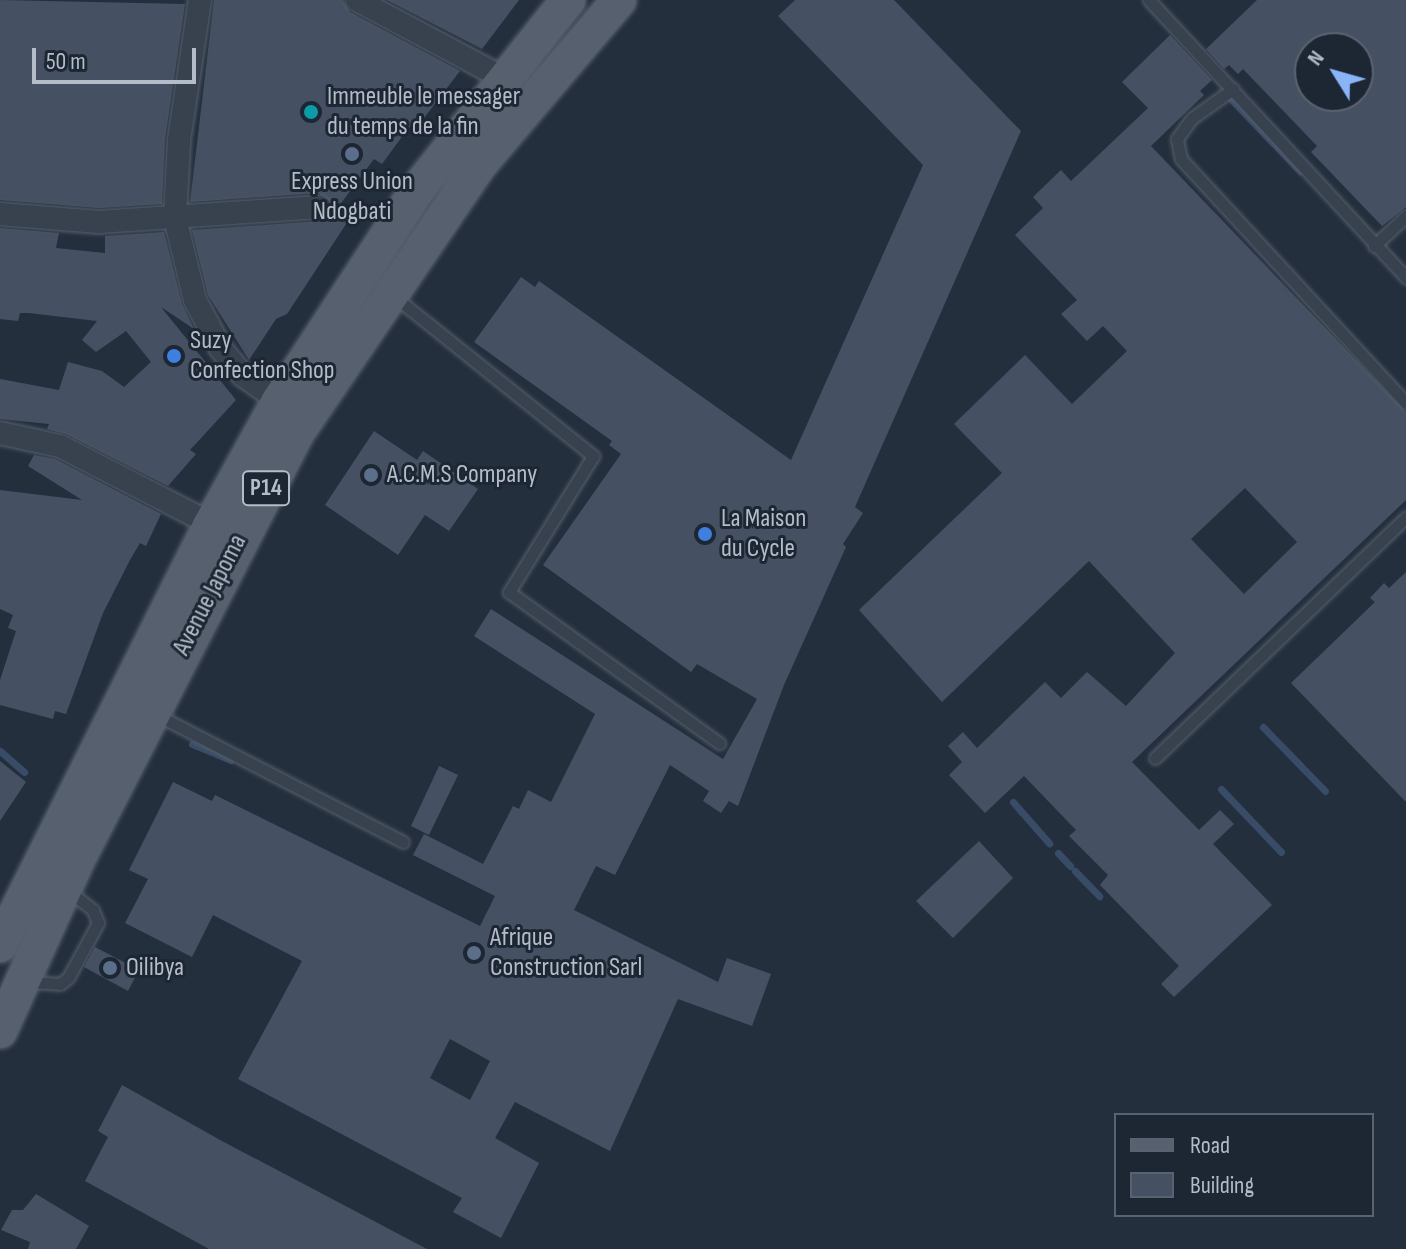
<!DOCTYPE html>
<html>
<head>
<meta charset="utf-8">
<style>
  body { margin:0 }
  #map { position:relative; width:1406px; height:1249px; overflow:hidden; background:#242f3e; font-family:"Sofia Sans Condensed",sans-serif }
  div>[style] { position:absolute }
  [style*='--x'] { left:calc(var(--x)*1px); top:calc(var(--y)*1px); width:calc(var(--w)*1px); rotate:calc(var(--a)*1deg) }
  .stream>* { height:7px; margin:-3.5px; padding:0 3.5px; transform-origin:3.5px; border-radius:3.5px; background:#394c67 }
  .building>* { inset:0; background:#455162 }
  .roads { filter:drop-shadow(0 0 2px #565f6c) drop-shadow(0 0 2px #565f6c) }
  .lane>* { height:11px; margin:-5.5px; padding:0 5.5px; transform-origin:5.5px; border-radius:5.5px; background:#38414e }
  .street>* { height:22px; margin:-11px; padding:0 11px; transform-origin:11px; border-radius:11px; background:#38414e }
  .primary>* { height:34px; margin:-17px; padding:0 17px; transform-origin:17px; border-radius:17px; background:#56606e }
  .dots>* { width:22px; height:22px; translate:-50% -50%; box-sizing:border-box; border:4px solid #1d2633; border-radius:50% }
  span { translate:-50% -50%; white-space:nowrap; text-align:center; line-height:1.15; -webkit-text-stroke:6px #1d2633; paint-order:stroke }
  .shield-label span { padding:2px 6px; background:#1d2633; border:2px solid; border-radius:6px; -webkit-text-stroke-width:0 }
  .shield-label { font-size:24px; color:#b4bcc9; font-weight:700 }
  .poi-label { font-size:26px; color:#b4bcc9 }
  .left { translate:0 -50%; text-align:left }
  .street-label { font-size:26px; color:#b4bcc9 }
  .legend { position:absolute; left:1114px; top:1113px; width:260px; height:104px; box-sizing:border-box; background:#1d2633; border:2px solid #59626f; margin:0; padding:10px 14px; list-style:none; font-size:24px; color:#b4bcc9 }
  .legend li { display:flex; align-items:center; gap:16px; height:40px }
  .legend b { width:40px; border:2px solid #59626f }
  .north { position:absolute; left:1294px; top:32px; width:80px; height:80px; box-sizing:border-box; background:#1d2633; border:2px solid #59626f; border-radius:50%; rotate:307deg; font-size:22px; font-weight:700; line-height:32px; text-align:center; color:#b4bcc9 }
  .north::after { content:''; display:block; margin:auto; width:28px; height:36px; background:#8ab4f8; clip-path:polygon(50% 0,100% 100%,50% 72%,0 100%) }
  .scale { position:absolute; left:32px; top:48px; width:164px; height:36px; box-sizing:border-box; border:4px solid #b4bcc9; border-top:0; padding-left:10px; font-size:24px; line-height:28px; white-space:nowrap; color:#b4bcc9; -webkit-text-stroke:6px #1d2633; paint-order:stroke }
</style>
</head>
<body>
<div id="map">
  <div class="stream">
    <div style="--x:1229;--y:97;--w:103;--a:46.2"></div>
    <div style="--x:1263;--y:727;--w:89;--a:45.9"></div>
    <div style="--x:192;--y:744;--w:42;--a:22.3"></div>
    <div style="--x:0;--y:751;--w:32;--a:41"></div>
    <div style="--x:1221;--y:789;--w:87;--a:46.4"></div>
    <div style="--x:1013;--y:802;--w:55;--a:48.7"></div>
    <div style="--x:1058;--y:853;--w:18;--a:47"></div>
    <div style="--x:1075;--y:871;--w:35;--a:46"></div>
  </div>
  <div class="building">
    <div style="clip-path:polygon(0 0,185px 4px,165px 139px,162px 204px,99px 208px,0 200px)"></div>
    <div style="clip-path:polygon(214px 0,343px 0,350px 12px,460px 71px,414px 131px,409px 127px,382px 164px,374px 159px,339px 206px,352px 215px,287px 314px,276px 319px,249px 360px,208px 295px,192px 230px,320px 221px,331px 214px,333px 205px,318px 193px,190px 202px)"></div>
    <div style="clip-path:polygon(387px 0,519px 0,482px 49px)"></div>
    <div style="clip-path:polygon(evenodd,795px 0,894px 0,1021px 131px,855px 507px,863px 513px,843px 544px,846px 547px,784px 685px,738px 806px,729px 801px,721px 813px,703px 801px,709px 791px,670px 765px,615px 875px,596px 866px,574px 910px,718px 982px,727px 958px,771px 974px,752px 1026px,678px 999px,610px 1151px,515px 1102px,495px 1138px,539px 1163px,501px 1238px,453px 1212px,462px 1198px,238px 1079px,302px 961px,213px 915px,192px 957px,125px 923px,148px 879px,129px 870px,173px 782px,212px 801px,215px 795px,480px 926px,495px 896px,413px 855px,424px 834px,483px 864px,513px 806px,519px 809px,528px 790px,551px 802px,595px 714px,474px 636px,491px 609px,723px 759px,757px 699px,697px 664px,691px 672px,543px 565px,621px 454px,609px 445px,612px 441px,474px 342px,521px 277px,535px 287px,539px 281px,791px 460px,923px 165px,778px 16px,795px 0,450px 1039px,490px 1061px,470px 1100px,430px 1078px,450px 1039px)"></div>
    <div style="clip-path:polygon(evenodd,1257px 0,1406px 0,1406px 207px,1382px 226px,1311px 152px,1317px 146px,1243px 69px,1238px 74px,1229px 65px,1224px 69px,1206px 49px,1257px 0,1310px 48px,1358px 48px,1358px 96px,1310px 96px,1310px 48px)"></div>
    <div style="clip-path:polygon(evenodd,1170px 35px,1212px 80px,1200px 91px,1204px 95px,1151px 146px,1406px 412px,1406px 500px,1132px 762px,1199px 830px,1220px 810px,1234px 824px,1213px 844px,1272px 905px,1174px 997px,1161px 984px,1179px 966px,1100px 885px,1108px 875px,1069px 836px,1076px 830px,1024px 776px,985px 813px,949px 775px,962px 762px,948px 746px,963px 732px,977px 748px,1045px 682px,1061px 698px,1087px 672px,1126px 706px,1175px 653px,1089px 561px,942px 702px,859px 610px,1002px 473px,954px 424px,1025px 355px,1072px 404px,1127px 351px,1103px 326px,1087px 341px,1061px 314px,1077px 300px,1015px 235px,1043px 208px,1033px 197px,1061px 170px,1071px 181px,1148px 108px,1122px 82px,1170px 35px,1245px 488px,1297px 542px,1244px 594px,1191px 539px,1245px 488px)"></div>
    <div style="clip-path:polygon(0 228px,59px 233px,56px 248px,105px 253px,105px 236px,164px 232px,182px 304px,194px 329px,161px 307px,236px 400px,190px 450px,196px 454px,168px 486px,66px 434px,47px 429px,49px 424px,0 419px,0 379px,59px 390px,68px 362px,102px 371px,124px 387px,151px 362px,126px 331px,96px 352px,82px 340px,97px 321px,29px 313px,20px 313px,18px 321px,0 319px)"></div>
    <div style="clip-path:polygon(374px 431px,417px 460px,423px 451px,478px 489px,449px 531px,425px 515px,398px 555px,325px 505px)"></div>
    <div style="clip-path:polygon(34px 455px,55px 459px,161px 514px,146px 546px,140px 543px,130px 560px,103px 613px,66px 714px,55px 711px,53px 719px,0 705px,0 680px,16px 631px,8px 628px,13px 615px,0 609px,0 490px,82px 500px,28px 466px)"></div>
    <div style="clip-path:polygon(1406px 572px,1406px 802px,1291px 683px,1375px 602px,1370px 598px,1384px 583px,1389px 588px)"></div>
    <div style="clip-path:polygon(0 761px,26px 782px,0 821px)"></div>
    <div style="clip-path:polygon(439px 766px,458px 775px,429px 835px,411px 826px)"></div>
    <div style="clip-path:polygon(979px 841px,1013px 878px,953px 938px,916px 901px)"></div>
    <div style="clip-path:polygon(95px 947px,139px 970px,128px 991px,84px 967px)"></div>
    <div style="clip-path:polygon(122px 1085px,222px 1141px,427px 1249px,209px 1249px,85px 1181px,108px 1137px,98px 1131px)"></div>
    <div style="clip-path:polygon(36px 1194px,89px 1226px,76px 1249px,28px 1249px,30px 1242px,1px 1230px,12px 1210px,23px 1210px)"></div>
  </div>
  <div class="roads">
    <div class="lane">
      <div style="--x:1149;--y:0;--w:379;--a:47.2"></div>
      <div style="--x:1233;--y:89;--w:50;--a:144.7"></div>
      <div style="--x:1192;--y:118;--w:26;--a:126"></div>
      <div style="--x:1177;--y:139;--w:20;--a:79"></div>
      <div style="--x:1181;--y:159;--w:332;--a:47.3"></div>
      <div style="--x:1374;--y:246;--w:44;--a:-43.2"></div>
      <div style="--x:396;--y:298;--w:253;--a:38.7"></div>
      <div style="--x:593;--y:456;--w:160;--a:121.7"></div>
      <div style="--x:509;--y:592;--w:259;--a:35.7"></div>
      <div style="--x:155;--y:714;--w:279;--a:27.3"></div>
      <div style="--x:1155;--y:758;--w:348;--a:-43.8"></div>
      <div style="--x:27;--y:982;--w:33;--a:3"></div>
      <div style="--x:60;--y:984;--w:10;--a:-37"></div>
      <div style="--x:68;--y:978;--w:63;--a:-61.4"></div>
      <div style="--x:98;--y:923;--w:14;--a:-111"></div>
      <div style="--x:93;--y:910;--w:31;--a:-142"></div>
    </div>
    <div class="street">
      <div style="--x:200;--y:0;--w:143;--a:98.5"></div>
      <div style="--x:179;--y:141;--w:77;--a:93"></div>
      <div style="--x:175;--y:218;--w:84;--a:76.3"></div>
      <div style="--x:195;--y:300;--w:55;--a:62"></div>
      <div style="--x:221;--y:349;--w:35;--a:50"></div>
      <div style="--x:244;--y:376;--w:43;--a:35.5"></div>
      <div style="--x:357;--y:0;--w:163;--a:28.1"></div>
      <div style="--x:0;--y:214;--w:99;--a:4.6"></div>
      <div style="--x:99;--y:222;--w:221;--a:-3.9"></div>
      <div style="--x:0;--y:433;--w:61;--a:12.2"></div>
      <div style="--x:60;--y:446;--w:170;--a:27.3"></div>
    </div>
    <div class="primary">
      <div style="--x:0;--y:945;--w:471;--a:-63.4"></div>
      <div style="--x:211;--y:524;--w:141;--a:-61.1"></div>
      <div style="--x:279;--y:401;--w:252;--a:-56.8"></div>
      <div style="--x:417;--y:190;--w:243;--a:-51.5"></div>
      <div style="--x:0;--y:1031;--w:189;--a:-65.6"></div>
      <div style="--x:78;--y:859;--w:475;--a:-62.8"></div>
      <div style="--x:295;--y:436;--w:329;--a:-55.8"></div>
      <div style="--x:480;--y:164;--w:215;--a:-49.7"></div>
    </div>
  </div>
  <div class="dots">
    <div style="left:311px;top:112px;background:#0f9aa8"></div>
    <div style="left:352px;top:154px;background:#5c6f8a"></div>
    <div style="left:174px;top:356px;background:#3f7fe0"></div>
    <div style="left:371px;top:475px;background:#5c6f8a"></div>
    <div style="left:705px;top:534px;background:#3f7fe0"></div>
    <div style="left:474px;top:953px;background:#5c6f8a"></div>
    <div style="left:110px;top:968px;background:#5c6f8a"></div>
  </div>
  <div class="shield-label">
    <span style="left:266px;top:488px">P14</span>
  </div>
  <div class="poi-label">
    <span class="left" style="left:327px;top:112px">Immeuble le messager<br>du temps de la fin</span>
    <span style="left:352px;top:197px">Express Union<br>Ndogbati</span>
    <span class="left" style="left:190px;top:356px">Suzy<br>Confection Shop</span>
    <span class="left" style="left:387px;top:475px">A.C.M.S Company</span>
    <span class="left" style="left:721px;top:534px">La Maison<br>du Cycle</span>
    <span class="left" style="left:490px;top:953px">Afrique<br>Construction Sarl</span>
    <span class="left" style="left:126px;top:968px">Oilibya</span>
  </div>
  <div class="street-label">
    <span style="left:210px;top:595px;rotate:-63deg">Avenue Japoma</span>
  </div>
  <ul class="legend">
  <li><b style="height:10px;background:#56606e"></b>Road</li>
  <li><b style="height:22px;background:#455162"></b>Building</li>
  </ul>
  <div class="north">N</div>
  <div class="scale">50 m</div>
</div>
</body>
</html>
